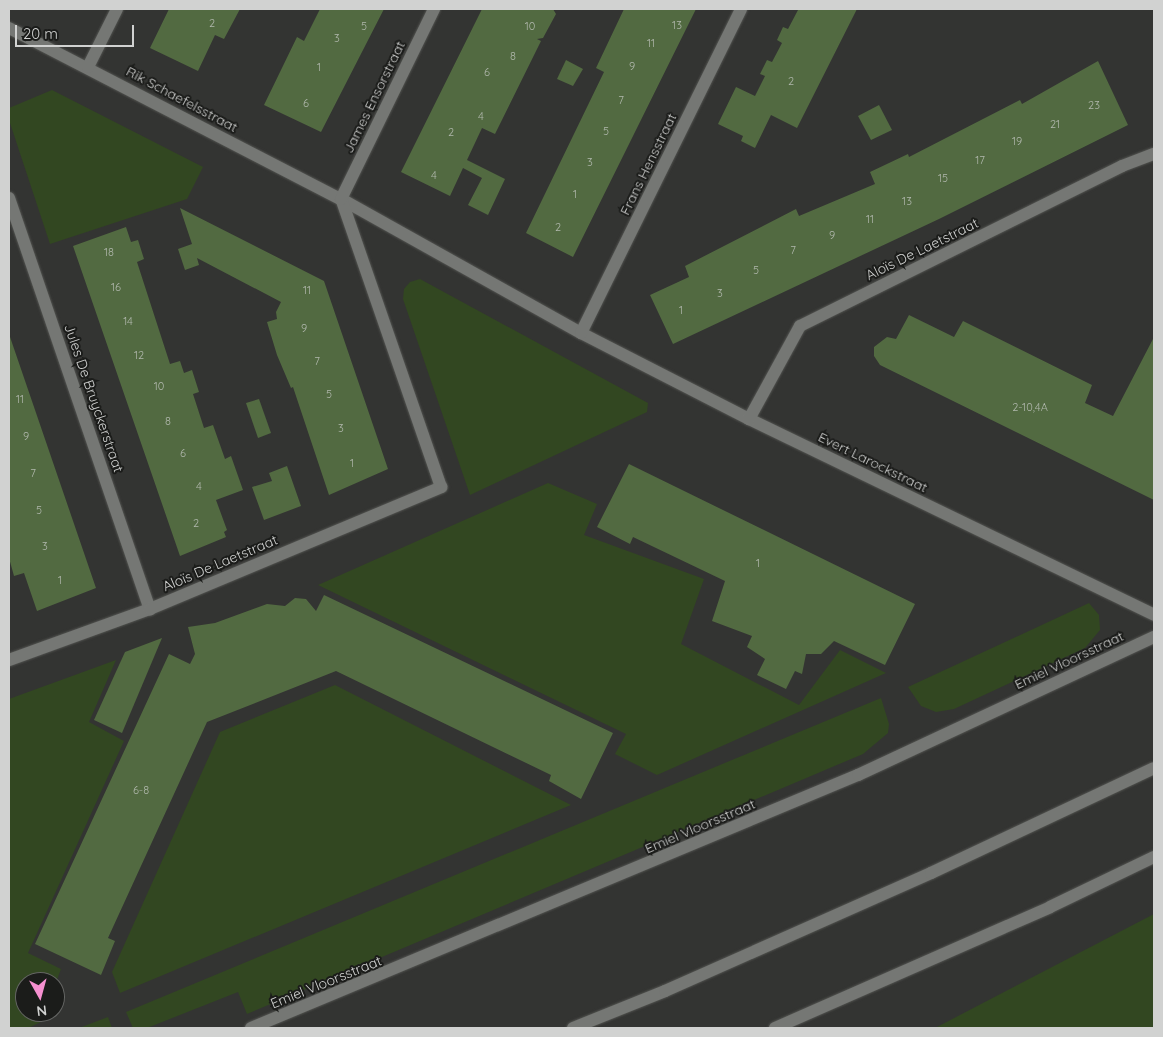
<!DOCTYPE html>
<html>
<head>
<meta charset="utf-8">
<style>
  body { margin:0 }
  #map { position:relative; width:1163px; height:1037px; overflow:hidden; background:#333432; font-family:Quicksand,sans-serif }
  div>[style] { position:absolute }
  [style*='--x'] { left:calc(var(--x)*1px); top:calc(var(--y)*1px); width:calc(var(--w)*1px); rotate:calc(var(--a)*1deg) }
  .green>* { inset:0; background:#324721 }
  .building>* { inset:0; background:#526a41 }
  .roads { filter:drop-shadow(0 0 1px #525350) drop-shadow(0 0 1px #525350) }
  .minor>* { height:12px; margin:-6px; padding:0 6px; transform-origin:6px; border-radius:6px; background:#757774 }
  .tertiary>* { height:12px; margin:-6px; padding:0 6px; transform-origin:6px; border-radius:6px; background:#757774 }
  span { translate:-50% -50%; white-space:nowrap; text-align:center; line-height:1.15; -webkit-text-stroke:4px #1b1c1a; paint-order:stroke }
  .number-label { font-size:11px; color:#b1b8ad }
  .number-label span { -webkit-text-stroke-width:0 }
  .street-label { font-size:14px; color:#d1d2d1 }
  .frame { position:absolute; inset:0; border:10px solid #d1d2d1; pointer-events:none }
  .north { position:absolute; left:15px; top:972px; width:50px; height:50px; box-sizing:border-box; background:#1b1c1a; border:1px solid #646563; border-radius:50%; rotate:173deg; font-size:14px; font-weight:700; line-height:20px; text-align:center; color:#d1d2d1 }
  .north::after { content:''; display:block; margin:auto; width:18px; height:22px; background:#f690d0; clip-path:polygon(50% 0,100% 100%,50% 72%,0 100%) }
  .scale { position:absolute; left:15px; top:25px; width:119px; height:22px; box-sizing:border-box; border:2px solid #d1d2d1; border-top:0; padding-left:6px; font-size:15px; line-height:18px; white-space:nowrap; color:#d1d2d1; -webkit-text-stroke:4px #1b1c1a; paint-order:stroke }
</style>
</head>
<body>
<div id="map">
  <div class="green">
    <div style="clip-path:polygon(52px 90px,203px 167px,187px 199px,50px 244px,9px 120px,9px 108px)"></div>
    <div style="clip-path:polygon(420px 279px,648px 403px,647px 412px,470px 495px,403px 299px,404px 289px,410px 282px)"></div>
    <div style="clip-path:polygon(548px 483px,597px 504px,584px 535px,704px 579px,681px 644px,799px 705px,840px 650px,886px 673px,657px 775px,615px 754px,626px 734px,318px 585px)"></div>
    <div style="clip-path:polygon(1089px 603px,1099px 615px,1100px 630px,1085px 648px,954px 709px,936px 712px,921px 706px,908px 687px)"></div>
    <div style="clip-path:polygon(116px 660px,89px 722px,124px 741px,28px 953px,61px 969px,55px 985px,55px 982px,25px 982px,25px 1012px,44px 1012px,41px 1022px,28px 1028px,9px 1028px,9px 699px)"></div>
    <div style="clip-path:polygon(335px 685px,571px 805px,120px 993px,112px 972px,220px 732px)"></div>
    <div style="clip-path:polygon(881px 698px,889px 724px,888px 733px,863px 754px,247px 1014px,238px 992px,147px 1028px,133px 1028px,126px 1012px)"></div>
    <div style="clip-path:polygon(1154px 914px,1154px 1028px,935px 1028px)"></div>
    <div style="clip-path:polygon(108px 1017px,112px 1028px,79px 1028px)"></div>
  </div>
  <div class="building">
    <div style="clip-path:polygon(169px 9px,240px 9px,224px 39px,215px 35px,198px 71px,150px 48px)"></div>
    <div style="clip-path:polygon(320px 9px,384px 9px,321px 132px,264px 105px,297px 37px,304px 41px)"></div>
    <div style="clip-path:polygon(482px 9px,553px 9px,556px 14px,543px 38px,537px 39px,541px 41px,495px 134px,482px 128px,467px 160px,505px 179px,488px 215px,468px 205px,482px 178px,463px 168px,450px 196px,401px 172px)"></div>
    <div style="clip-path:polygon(624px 9px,696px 9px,573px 257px,526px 233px,604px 72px,596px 68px)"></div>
    <div style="clip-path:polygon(795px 9px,857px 9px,797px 128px,771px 115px,755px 148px,741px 141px,743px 136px,718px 124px,736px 87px,755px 96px,765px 76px,760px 74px,767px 60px,772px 62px,782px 43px,777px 40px,783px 27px,788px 29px,798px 10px)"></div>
    <div style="clip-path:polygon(566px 60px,583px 69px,573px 86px,557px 79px)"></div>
    <div style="clip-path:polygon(1098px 61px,1128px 125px,939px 219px,673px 344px,650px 295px,689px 277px,685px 266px,796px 209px,799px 216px,875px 184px,870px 172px,908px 154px,909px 157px,1020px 100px,1022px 104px)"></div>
    <div style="clip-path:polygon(879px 105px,892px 130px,871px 140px,858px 116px)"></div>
    <div style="clip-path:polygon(180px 208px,324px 281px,388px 469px,329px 495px,293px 387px,291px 388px,277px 355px,267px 322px,277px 319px,276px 312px,281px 302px,197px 258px,199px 265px,185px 270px,178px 249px,192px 244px)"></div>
    <div style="clip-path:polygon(126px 227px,131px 242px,138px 240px,144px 259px,137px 262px,170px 364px,180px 361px,184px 373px,192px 370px,199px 392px,193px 394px,204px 428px,213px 425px,225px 459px,231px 456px,243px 490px,216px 500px,227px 530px,224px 532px,226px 537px,180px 556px,73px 246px)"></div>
    <div style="clip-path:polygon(909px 315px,954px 337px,963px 321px,1092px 385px,1085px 403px,1113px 416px,1154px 337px,1154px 500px,880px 365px,874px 356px,874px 347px,887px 337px,896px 339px)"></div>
    <div style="clip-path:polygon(9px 334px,96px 588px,37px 611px,24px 573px,14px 576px,9px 558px)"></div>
    <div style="clip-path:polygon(259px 399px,271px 433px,258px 438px,246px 403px)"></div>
    <div style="clip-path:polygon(629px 464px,915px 604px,885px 665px,834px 641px,821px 654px,806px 654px,802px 674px,795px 671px,786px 689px,757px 675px,765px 659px,747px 647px,752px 636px,712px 621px,725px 581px,633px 537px,630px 544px,597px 527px)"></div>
    <div style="clip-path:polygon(287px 466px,301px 506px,264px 520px,252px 487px,272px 481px,269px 473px)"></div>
    <div style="clip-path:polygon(324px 595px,613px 733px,581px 799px,549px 781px,551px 775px,336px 671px,207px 722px,108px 938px,115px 941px,101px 975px,35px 944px,169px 654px,190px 664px,195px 654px,188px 627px,215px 623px,267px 604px,285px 606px,295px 598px,306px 599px,316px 611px)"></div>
    <div style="clip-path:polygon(162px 638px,122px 733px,94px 720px,125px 652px)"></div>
  </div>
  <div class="roads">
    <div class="minor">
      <div style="--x:9;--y:28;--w:373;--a:27.3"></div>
      <div style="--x:341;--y:199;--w:275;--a:29.2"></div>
      <div style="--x:581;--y:333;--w:189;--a:27.1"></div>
      <div style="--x:749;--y:419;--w:450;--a:25.8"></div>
      <div style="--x:88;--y:67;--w:65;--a:-63.4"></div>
      <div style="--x:9;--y:198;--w:435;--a:71.1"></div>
      <div style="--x:581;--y:333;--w:361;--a:-63.7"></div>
      <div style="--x:749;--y:419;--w:106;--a:-61.3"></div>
      <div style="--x:800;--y:326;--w:360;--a:-26.4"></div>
      <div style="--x:1122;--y:166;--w:34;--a:-21"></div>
      <div style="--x:9;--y:660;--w:150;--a:-19.9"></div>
      <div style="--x:150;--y:609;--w:316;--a:-22.7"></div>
      <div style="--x:441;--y:487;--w:305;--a:-109.1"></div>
      <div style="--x:341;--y:199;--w:212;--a:-63.9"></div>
      <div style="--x:251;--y:1028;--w:658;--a:-22.63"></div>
      <div style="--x:858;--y:775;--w:327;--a:-25"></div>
    </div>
    <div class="tertiary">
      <div style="--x:573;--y:1028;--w:99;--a:-21.9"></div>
      <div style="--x:665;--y:991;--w:291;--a:-23.9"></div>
      <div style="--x:931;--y:873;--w:246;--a:-25.2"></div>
      <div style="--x:775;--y:1028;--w:300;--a:-23.7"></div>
      <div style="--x:1050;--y:907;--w:115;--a:-25.7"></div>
    </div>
  </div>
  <div class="number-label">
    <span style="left:212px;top:23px">2</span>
    <span style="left:677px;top:25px">13</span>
    <span style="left:364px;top:26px">5</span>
    <span style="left:530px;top:26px">10</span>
    <span style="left:337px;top:38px">3</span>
    <span style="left:651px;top:43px">11</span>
    <span style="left:513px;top:56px">8</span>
    <span style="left:632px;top:66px">9</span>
    <span style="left:319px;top:67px">1</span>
    <span style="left:487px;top:72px">6</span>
    <span style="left:791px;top:81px">2</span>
    <span style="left:621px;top:100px">7</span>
    <span style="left:306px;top:103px">6</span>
    <span style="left:1094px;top:105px">23</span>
    <span style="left:481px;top:116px">4</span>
    <span style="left:1055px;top:124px">21</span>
    <span style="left:606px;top:131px">5</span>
    <span style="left:451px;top:132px">2</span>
    <span style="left:1017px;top:141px">19</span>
    <span style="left:980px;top:160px">17</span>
    <span style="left:590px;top:162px">3</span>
    <span style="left:434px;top:175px">4</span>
    <span style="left:943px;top:178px">15</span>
    <span style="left:575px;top:194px">1</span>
    <span style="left:907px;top:201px">13</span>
    <span style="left:870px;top:219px">11</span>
    <span style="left:558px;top:227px">2</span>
    <span style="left:832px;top:235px">9</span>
    <span style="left:793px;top:250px">7</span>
    <span style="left:109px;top:252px">18</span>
    <span style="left:756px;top:270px">5</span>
    <span style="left:116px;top:287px">16</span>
    <span style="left:307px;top:290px">11</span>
    <span style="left:720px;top:293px">3</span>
    <span style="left:681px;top:310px">1</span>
    <span style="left:128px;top:321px">14</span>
    <span style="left:304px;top:328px">9</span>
    <span style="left:139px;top:355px">12</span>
    <span style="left:317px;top:361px">7</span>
    <span style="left:159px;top:386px">10</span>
    <span style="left:329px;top:394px">5</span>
    <span style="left:20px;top:399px">11</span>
    <span style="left:1030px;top:407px">2-10,4A</span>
    <span style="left:168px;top:421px">8</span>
    <span style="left:341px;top:428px">3</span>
    <span style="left:26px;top:436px">9</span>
    <span style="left:183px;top:453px">6</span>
    <span style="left:352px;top:463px">1</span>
    <span style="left:33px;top:473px">7</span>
    <span style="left:199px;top:486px">4</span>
    <span style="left:39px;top:510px">5</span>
    <span style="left:196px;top:523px">2</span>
    <span style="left:45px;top:546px">3</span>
    <span style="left:758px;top:563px">1</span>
    <span style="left:60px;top:580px">1</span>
    <span style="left:141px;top:790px">6-8</span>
  </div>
  <div class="street-label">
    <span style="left:374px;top:97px;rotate:-64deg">James Ensorstraat</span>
    <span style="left:182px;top:99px;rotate:28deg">Rik Schaefelsstraat</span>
    <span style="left:648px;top:164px;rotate:-64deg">Frans Hensstraat</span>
    <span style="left:922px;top:249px;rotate:-26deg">Aloïs De Laetstraat</span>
    <span style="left:94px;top:398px;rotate:71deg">Jules De Bruyckerstraat</span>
    <span style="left:873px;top:462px;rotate:26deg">Evert Larockstraat</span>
    <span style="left:220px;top:563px;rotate:-23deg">Aloïs De Laetstraat</span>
    <span style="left:1069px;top:660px;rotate:-25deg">Emiel Vloorsstraat</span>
    <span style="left:700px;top:826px;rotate:-23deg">Emiel Vloorsstraat</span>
    <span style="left:326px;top:982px;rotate:-22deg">Emiel Vloorsstraat</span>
  </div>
  <div class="frame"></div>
  <div class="north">N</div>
  <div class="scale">20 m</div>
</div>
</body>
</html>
